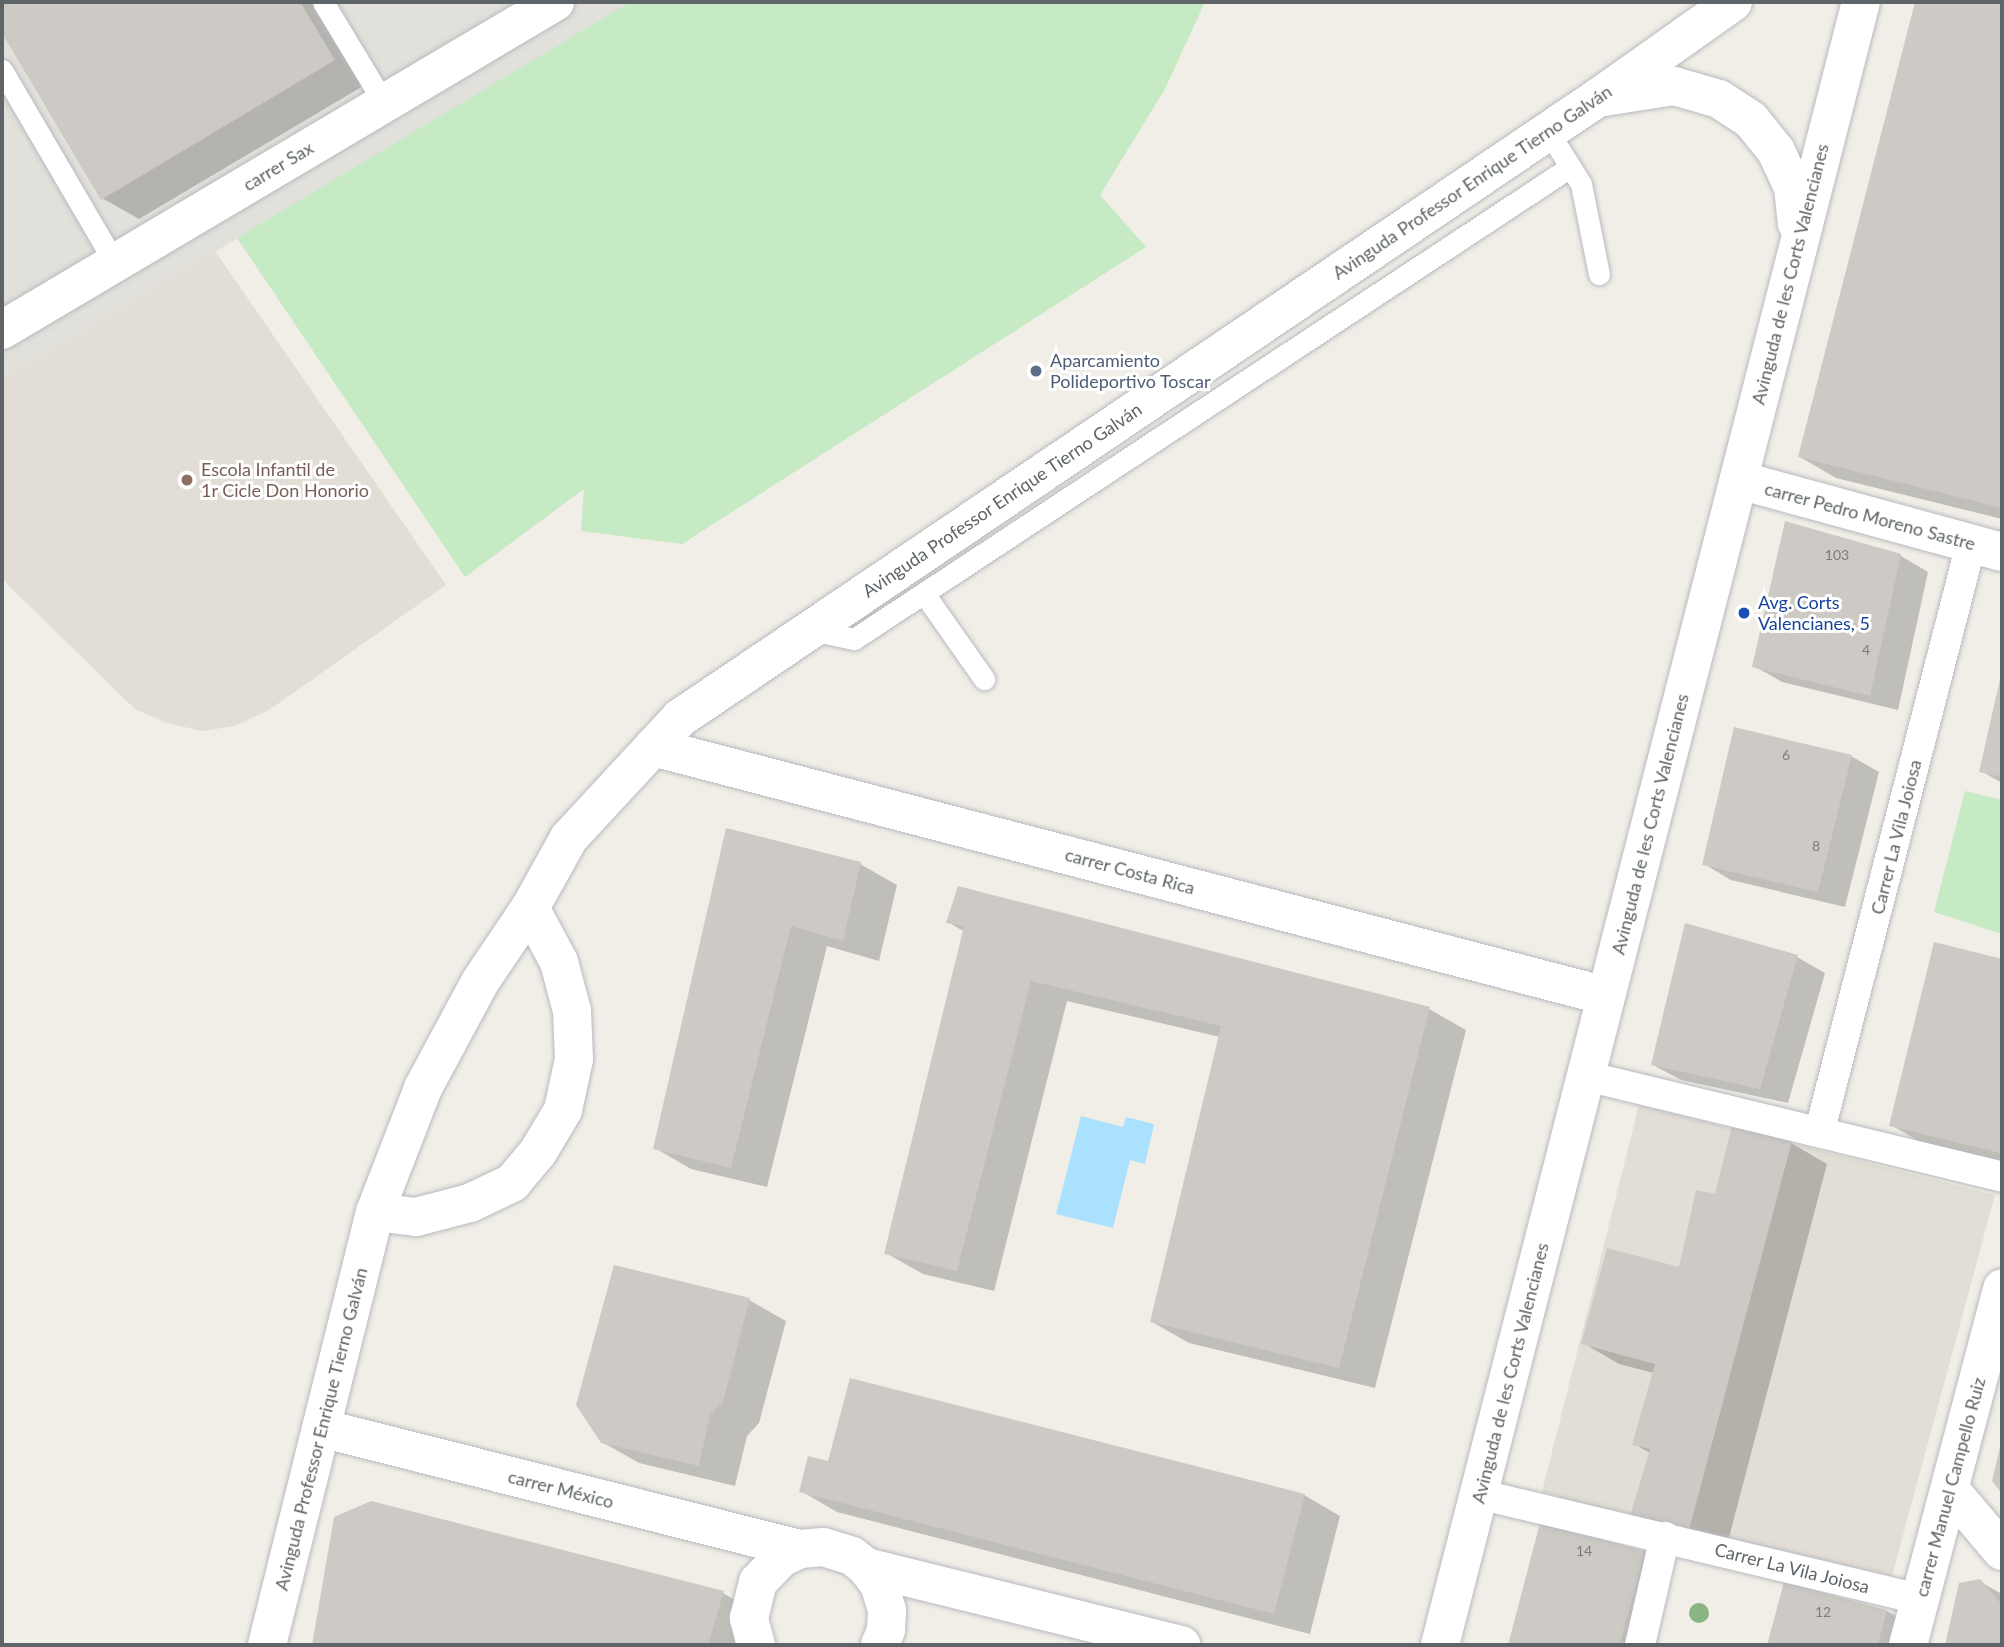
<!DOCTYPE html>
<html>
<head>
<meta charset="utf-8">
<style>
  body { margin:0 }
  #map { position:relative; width:2004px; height:1647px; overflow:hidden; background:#f1eee7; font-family:Lato,sans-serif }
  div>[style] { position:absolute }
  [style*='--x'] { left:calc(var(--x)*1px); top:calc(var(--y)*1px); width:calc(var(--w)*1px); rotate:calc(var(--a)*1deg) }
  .industrial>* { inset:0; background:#e2e0db }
  .education>* { inset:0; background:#e2ddd5 }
  .green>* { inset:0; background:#c6eac3 }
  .water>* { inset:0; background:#aae1ff }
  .shadow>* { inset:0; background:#0003 }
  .building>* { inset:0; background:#cdc9c4 }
  .roads { filter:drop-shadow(0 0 2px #b7babe) drop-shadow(0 0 2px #b7babe) }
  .service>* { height:21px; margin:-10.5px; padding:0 10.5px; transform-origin:10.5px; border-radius:10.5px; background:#fff }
  .pedestrian>* { height:30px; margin:-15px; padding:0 15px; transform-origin:15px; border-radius:15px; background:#fff }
  .minor>* { height:38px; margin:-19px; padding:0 19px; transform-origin:19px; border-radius:19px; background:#fff }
  .trees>* { width:20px; height:20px; margin:-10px; border-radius:50%; background:#88b582 }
  .dots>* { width:19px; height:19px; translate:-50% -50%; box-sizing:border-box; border:4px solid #fff; border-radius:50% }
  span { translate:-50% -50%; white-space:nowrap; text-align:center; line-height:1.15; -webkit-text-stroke:6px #fff; paint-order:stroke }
  .number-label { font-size:14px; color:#7a7d7f }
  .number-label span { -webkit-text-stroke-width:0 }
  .street-label { font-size:18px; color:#5e6468 }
  .service-label { font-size:18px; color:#4e5e75 }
  .left { translate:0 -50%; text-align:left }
  .education-label { font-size:18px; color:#785e54 }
  .transit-label { font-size:18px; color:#164399 }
  .frame { position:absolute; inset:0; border:4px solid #5e6468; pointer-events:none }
</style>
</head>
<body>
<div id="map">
  <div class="industrial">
    <div style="clip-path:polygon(2px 2px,630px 2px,2px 380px)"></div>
  </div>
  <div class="education">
    <div style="clip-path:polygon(215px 251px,446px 585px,269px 710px,235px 726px,202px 731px,167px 723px,135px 709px,2px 579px,2px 380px)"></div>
    <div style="clip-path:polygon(1639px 1105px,1995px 1195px,1892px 1576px,1630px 1517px,1542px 1492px)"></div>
  </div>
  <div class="green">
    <div style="clip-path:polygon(630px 2px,1205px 2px,1165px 89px,1100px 195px,1146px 247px,682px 544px,581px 531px,584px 489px,465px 577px,237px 238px)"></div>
    <div style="clip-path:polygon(1965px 791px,2002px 800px,2002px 934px,1934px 912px)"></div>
  </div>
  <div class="water">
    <div style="clip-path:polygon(1081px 1116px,1123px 1127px,1126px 1117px,1154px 1124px,1145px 1164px,1130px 1160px,1113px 1228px,1056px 1214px)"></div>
  </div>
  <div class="shadow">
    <div style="clip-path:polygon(2px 2px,323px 2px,370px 82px,139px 219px,102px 198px,2px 29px)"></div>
    <div style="clip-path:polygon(1917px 2px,2002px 2px,2002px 519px,1836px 478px,1800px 457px)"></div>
    <div style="clip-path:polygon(1786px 524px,1901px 556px,1928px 572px,1898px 710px,1782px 682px,1754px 666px)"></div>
    <div style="clip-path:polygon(2002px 679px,2002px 783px,1981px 771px)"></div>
    <div style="clip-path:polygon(1851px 756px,1879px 772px,1845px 907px,1731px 880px,1704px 864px)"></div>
    <div style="clip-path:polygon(727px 830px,860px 864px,897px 885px,879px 961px,827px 946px,767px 1187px,691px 1169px,655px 1148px)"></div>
    <div style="clip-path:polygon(948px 922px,1429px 1009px,1466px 1030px,1375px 1388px,1189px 1343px,1152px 1322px,1220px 1037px,1067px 1001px,994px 1291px,923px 1274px,886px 1253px,965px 932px)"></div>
    <div style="clip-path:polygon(1936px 944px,2002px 961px,2002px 1164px,1927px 1146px,1891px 1125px)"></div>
    <div style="clip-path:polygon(1797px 957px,1825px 973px,1788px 1103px,1681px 1080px,1653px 1065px)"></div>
    <div style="clip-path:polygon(1791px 1143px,1827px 1164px,1726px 1549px,1668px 1537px,1650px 1453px,1634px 1444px,1654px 1373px,1619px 1364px,1583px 1343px,1681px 1269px,1716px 1196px)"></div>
    <div style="clip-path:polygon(749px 1300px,786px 1321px,759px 1423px,747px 1436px,735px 1486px,639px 1463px,602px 1442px)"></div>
    <div style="clip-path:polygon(829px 1463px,1304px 1495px,1340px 1516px,1310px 1634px,837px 1512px,801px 1491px)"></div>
    <div style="clip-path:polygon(335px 1519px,723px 1593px,759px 1614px,750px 1645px,314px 1645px)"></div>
    <div style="clip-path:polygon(1542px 1525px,1644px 1552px,1672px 1568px,1651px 1645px,1510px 1645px)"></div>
    <div style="clip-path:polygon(1979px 1581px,2002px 1594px,2002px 1645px,1947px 1645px,1961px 1585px)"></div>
    <div style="clip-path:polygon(1785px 1585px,1887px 1611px,1914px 1627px,1909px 1645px,1769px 1645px)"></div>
  </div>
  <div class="building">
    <div style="clip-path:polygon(2px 2px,300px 2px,335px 60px,101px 200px,2px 33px)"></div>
    <div style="clip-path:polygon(1915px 2px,2002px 2px,2002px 508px,1798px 457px)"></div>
    <div style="clip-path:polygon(1785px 521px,1901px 554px,1870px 696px,1752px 667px)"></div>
    <div style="clip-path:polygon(2001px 675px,2002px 676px,2002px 777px,1979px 772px)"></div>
    <div style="clip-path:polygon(1734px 727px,1852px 755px,1818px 892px,1702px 865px)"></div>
    <div style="clip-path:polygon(726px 828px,861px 862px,843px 941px,791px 926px,731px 1168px,653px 1149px)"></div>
    <div style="clip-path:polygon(958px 886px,1430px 1007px,1339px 1368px,1150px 1322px,1221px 1026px,1031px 981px,957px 1271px,884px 1254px,964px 926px,946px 923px)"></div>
    <div style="clip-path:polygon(1685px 923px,1798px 955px,1760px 1089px,1651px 1065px)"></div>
    <div style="clip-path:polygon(1934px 942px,2002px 959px,2001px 1153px,1889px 1126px)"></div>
    <div style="clip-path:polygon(1732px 1126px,1792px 1141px,1689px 1530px,1630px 1517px,1650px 1449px,1632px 1445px,1655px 1364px,1581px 1344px,1607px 1248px,1679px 1267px,1696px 1190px,1715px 1194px)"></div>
    <div style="clip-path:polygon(614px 1265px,750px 1298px,723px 1402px,710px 1415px,699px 1466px,601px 1443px,576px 1405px)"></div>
    <div style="clip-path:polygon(850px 1378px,1305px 1494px,1274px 1614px,799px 1492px,808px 1456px,828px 1461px)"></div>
    <div style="clip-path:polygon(2001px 1443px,2002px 1443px,2002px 1494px,1992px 1481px)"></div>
    <div style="clip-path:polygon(371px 1501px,724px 1591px,708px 1645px,312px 1645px,334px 1517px)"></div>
    <div style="clip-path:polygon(1540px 1523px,1645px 1551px,1620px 1645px,1508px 1645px)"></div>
    <div style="clip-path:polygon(1980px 1579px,2002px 1605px,2002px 1645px,1945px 1645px,1959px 1583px)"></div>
    <div style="clip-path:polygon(1784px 1582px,1887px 1610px,1878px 1645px,1767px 1645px)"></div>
  </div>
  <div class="roads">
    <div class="service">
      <div style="--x:323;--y:2;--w:118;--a:58.9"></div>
      <div style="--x:2;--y:70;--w:224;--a:59.7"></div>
      <div style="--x:1548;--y:131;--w:62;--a:58.1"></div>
      <div style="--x:1581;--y:184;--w:92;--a:78.7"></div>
      <div style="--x:925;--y:595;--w:103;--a:54.9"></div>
      <div style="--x:811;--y:630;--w:44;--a:11.8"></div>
      <div style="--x:854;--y:639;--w:858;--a:-33.39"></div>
    </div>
    <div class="pedestrian">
      <div style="--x:1586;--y:1076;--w:428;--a:13.6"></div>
      <div style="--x:1820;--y:1130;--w:605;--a:-75.55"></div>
      <div style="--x:1478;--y:1494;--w:454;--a:13.4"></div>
      <div style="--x:1640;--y:1645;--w:111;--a:-77"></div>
    </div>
    <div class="minor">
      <div style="--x:1604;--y:97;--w:71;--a:-8.9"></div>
      <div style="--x:1674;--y:86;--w:47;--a:16.1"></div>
      <div style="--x:1719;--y:99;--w:38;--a:33"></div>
      <div style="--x:1751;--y:120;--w:40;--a:51"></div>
      <div style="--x:1776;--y:151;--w:40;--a:65"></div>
      <div style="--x:1793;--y:187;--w:37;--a:84"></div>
      <div style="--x:2;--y:330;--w:643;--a:-30.67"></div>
      <div style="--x:1739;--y:480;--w:273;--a:15.3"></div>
      <div style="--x:653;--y:747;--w:985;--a:14.64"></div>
      <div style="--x:375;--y:1212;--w:41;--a:7"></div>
      <div style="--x:416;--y:1217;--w:56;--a:-14.5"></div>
      <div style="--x:470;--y:1203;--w:47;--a:-25.5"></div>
      <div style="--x:512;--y:1183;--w:40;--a:-50"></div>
      <div style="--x:538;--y:1152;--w:49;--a:-59.2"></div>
      <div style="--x:563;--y:1110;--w:52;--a:-77.8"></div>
      <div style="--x:574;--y:1059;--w:48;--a:-92.4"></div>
      <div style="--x:572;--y:1011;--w:51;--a:-104.9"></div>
      <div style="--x:559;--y:962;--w:61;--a:-118.2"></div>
      <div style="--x:321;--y:1428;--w:494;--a:14.2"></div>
      <div style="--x:1951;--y:1491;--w:79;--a:49.6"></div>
      <div style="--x:866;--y:1567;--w:325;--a:13.9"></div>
      <div style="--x:267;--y:1645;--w:446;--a:-76"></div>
      <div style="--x:375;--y:1212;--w:133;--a:-68.8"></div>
      <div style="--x:423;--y:1088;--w:120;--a:-61.7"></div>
      <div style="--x:480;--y:982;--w:89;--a:-56"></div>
      <div style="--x:530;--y:908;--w:80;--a:-60.9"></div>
      <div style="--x:569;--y:838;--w:163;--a:-47.2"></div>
      <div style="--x:680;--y:718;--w:1106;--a:-34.05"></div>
      <div style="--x:1596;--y:99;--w:168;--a:-35.3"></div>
      <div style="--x:756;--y:1645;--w:28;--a:-105"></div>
      <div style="--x:749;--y:1618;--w:37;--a:-76"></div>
      <div style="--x:758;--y:1582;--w:33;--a:-46"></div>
      <div style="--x:781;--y:1558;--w:21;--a:-25"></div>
      <div style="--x:800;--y:1549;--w:23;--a:-5"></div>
      <div style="--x:823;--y:1547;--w:30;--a:17"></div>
      <div style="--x:852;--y:1556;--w:18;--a:38"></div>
      <div style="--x:866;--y:1567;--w:21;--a:53"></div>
      <div style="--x:879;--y:1584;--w:28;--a:73"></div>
      <div style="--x:887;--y:1611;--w:19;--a:93"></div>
      <div style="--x:886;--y:1630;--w:16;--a:112"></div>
      <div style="--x:1440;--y:1645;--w:1696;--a:-75.63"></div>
      <div style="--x:1908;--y:1645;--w:369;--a:-75.2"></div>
    </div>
  </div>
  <div class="trees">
    <div style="left:1699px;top:1613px"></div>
  </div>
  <div class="dots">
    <div style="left:1036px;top:371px;background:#5c6f8a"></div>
    <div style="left:187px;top:480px;background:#8d6e63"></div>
    <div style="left:1744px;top:613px;background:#1a4fb4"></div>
  </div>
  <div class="number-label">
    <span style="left:1837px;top:555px">103</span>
    <span style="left:1866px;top:650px">4</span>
    <span style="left:1786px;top:755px">6</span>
    <span style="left:1816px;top:846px">8</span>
    <span style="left:1584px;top:1551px">14</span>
    <span style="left:1823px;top:1612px">12</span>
  </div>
  <div class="street-label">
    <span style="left:278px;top:166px;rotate:-31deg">carrer Sax</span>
    <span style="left:1472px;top:182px;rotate:-34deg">Avinguda Professor Enrique Tierno Galván</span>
    <span style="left:1790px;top:274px;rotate:-76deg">Avinguda de les Corts Valencianes</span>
    <span style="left:1002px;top:500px;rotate:-34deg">Avinguda Professor Enrique Tierno Galván</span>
    <span style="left:1870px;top:516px;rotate:15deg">carrer Pedro Moreno Sastre</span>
    <span style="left:1650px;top:824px;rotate:-76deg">Avinguda de les Corts Valencianes</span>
    <span style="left:1896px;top:837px;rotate:-76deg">Carrer La Vila Joiosa</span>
    <span style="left:1130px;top:871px;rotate:15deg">carrer Costa Rica</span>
    <span style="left:1510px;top:1373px;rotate:-76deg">Avinguda de les Corts Valencianes</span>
    <span style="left:321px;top:1429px;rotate:-76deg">Avinguda Professor Enrique Tierno Galván</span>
    <span style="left:1950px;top:1487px;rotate:-75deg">carrer Manuel Campello Ruiz</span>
    <span style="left:561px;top:1489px;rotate:14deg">carrer México</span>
    <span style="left:1792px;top:1568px;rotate:14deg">Carrer La Vila Joiosa</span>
  </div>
  <div class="service-label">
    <span class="left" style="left:1050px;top:371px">Aparcamiento<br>Polideportivo Toscar</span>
  </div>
  <div class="education-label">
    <span class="left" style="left:201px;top:480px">Escola Infantil de<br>1r Cicle Don Honorio</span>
  </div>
  <div class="transit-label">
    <span class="left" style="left:1758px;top:613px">Avg. Corts<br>Valencianes, 5</span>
  </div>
  <div class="frame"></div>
</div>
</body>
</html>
